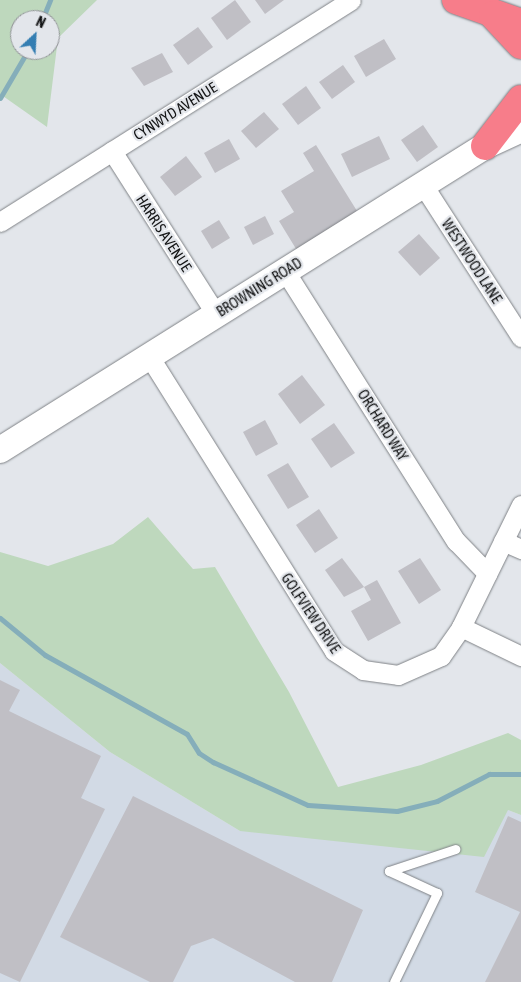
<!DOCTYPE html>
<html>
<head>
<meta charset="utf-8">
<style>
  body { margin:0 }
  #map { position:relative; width:521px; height:982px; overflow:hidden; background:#e3e6eb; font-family:"Asap Condensed",sans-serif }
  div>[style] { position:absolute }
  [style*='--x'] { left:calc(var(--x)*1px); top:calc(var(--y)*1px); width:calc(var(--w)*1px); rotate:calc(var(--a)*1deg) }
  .built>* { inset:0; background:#d2dae5 }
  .green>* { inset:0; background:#bed8bd }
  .stream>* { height:5px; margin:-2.5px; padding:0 2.5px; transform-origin:2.5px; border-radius:2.5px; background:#85aeba }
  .building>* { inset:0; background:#c0bfc5 }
  .roads { filter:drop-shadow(0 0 1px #7f8286) drop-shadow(0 0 1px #7f8286) }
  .lane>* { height:9px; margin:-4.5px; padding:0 4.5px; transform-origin:4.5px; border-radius:4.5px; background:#fff }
  .street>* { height:19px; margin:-9.5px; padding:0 9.5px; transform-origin:9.5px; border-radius:9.5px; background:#fff }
  .secondary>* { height:26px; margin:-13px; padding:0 13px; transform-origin:13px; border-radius:13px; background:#fff }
  .highway>* { height:28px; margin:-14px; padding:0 14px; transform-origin:14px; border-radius:14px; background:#f77d8a }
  span { translate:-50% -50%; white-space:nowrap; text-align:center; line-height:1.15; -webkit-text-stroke:4.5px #e3e6eb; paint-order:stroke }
  .street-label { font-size:15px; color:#141516 }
  .north { position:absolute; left:10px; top:10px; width:50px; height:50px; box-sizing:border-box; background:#e3e6eb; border:1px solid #909296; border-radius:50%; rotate:25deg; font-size:14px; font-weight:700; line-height:20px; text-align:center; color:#141516 }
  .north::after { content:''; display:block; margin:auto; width:18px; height:22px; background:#347eb2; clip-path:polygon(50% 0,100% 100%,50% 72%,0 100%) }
</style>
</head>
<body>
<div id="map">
  <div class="built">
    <div style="clip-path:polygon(0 663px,110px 752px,240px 831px,508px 810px,521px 815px,521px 982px,0 982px)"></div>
  </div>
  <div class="green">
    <div style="clip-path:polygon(evenodd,0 0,97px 0,58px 38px,47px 127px,0 94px,0 0,20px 20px,50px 20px,50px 50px,20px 50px,20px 20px)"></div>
    <div style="clip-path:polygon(148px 517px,193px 569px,215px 567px,289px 692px,338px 787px,421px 765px,508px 733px,521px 740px,521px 815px,508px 810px,484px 857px,240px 831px,110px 752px,0 663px,0 552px,48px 566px,113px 544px)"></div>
  </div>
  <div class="stream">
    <div style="--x:42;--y:20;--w:22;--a:-68"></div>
    <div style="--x:0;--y:98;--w:56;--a:-59.7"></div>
    <div style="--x:0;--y:618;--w:58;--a:39.4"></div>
    <div style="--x:45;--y:655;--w:162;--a:29.1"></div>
    <div style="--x:187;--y:734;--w:22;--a:58"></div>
    <div style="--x:199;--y:753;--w:17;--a:33"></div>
    <div style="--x:213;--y:762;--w:104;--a:24.4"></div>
    <div style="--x:308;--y:805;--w:89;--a:3.9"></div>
    <div style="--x:397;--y:811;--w:41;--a:-14"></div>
    <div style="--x:437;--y:801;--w:59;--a:-27.4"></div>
    <div style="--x:489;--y:774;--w:32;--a:0"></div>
  </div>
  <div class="building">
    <div style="clip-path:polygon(235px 0,251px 22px,227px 40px,211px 18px)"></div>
    <div style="clip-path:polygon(255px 0,284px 0,265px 14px)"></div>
    <div style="clip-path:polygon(198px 27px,213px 47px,188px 65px,173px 45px)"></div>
    <div style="clip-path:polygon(384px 39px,396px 59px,366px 77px,354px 56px)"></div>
    <div style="clip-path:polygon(162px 53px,173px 72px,144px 86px,131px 68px)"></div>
    <div style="clip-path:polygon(343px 65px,355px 82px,332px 99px,319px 82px)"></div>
    <div style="clip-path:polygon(306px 86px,321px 108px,298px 125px,282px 104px)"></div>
    <div style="clip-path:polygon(264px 112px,279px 129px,256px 148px,241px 131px)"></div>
    <div style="clip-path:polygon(423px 125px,438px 147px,417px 162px,401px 140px)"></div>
    <div style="clip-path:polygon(379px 136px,390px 159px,352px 177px,341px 154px)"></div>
    <div style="clip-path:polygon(229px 139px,240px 159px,215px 173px,204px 153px)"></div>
    <div style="clip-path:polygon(316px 145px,362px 219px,301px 257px,279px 221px,294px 212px,281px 191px,314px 171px,303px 153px)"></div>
    <div style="clip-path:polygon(186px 156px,202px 177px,175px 196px,160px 177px)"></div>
    <div style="clip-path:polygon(265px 216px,274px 234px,253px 245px,244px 227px)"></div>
    <div style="clip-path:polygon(219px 220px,230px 238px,212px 249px,201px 231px)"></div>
    <div style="clip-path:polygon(419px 234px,440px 258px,420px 276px,398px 252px)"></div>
    <div style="clip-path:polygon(302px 375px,325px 405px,300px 424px,278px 394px)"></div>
    <div style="clip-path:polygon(265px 420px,278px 444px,256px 456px,243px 432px)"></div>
    <div style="clip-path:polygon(334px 423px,355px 453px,331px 468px,311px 439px)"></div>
    <div style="clip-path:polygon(288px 463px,309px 497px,288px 509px,267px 475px)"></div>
    <div style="clip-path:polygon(319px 509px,338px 538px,315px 553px,296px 525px)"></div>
    <div style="clip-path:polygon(342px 558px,364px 587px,344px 597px,325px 570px)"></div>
    <div style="clip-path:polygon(420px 558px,441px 590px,419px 604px,398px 571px)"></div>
    <div style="clip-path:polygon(377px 580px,401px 623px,368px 641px,351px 611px,371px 600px,364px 587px)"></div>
    <div style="clip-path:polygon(0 680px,20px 690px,9px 711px,101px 756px,81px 798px,105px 809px,20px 982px,0 973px)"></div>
    <div style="clip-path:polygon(133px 796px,363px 910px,332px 982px,295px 982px,213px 938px,191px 946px,173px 982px,150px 982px,60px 937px)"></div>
    <div style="clip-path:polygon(508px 816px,521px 822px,521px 982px,485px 982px,520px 912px,475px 892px)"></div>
  </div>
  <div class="roads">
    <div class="lane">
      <div style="--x:394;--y:982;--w:99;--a:-64.2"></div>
      <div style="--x:437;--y:893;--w:53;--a:-155.4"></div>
      <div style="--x:389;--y:871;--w:70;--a:-18.4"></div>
    </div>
    <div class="street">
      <div style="--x:112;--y:151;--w:193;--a:57.5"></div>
      <div style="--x:423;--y:185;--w:181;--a:57.2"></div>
      <div style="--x:0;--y:222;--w:415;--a:-32.3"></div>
      <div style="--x:285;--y:271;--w:320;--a:57.7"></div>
      <div style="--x:456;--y:541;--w:45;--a:45.9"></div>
      <div style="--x:149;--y:356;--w:348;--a:57.9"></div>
      <div style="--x:334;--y:651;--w:35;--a:33"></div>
      <div style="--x:363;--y:670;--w:35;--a:8"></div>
      <div style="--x:398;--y:675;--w:47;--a:-23.8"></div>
      <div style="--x:441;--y:656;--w:35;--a:-55"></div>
      <div style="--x:461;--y:627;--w:136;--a:-63.8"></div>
      <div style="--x:503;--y:541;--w:20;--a:24"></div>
      <div style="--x:461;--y:627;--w:67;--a:25.8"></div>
    </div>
    <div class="secondary">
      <div style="--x:0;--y:450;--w:572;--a:-32.08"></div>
      <div style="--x:485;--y:146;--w:40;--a:-25"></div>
    </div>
    <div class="highway">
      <div style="--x:456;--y:0;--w:69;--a:19.5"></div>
      <div style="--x:493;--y:15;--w:41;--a:47"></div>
      <div style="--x:485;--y:146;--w:59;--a:-52.5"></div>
    </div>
  </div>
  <div class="street-label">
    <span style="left:175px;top:111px;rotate:-32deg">CYNWYD AVENUE</span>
    <span style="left:164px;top:233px;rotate:57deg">HARRIS AVENUE</span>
    <span style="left:472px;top:261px;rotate:57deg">WESTWOOD LANE</span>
    <span style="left:259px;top:287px;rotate:-32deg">BROWNING ROAD</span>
    <span style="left:383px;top:425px;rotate:58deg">ORCHARD WAY</span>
    <span style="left:311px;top:613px;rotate:56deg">GOLFVIEW DRIVE</span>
  </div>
  <div class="north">N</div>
</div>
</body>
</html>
